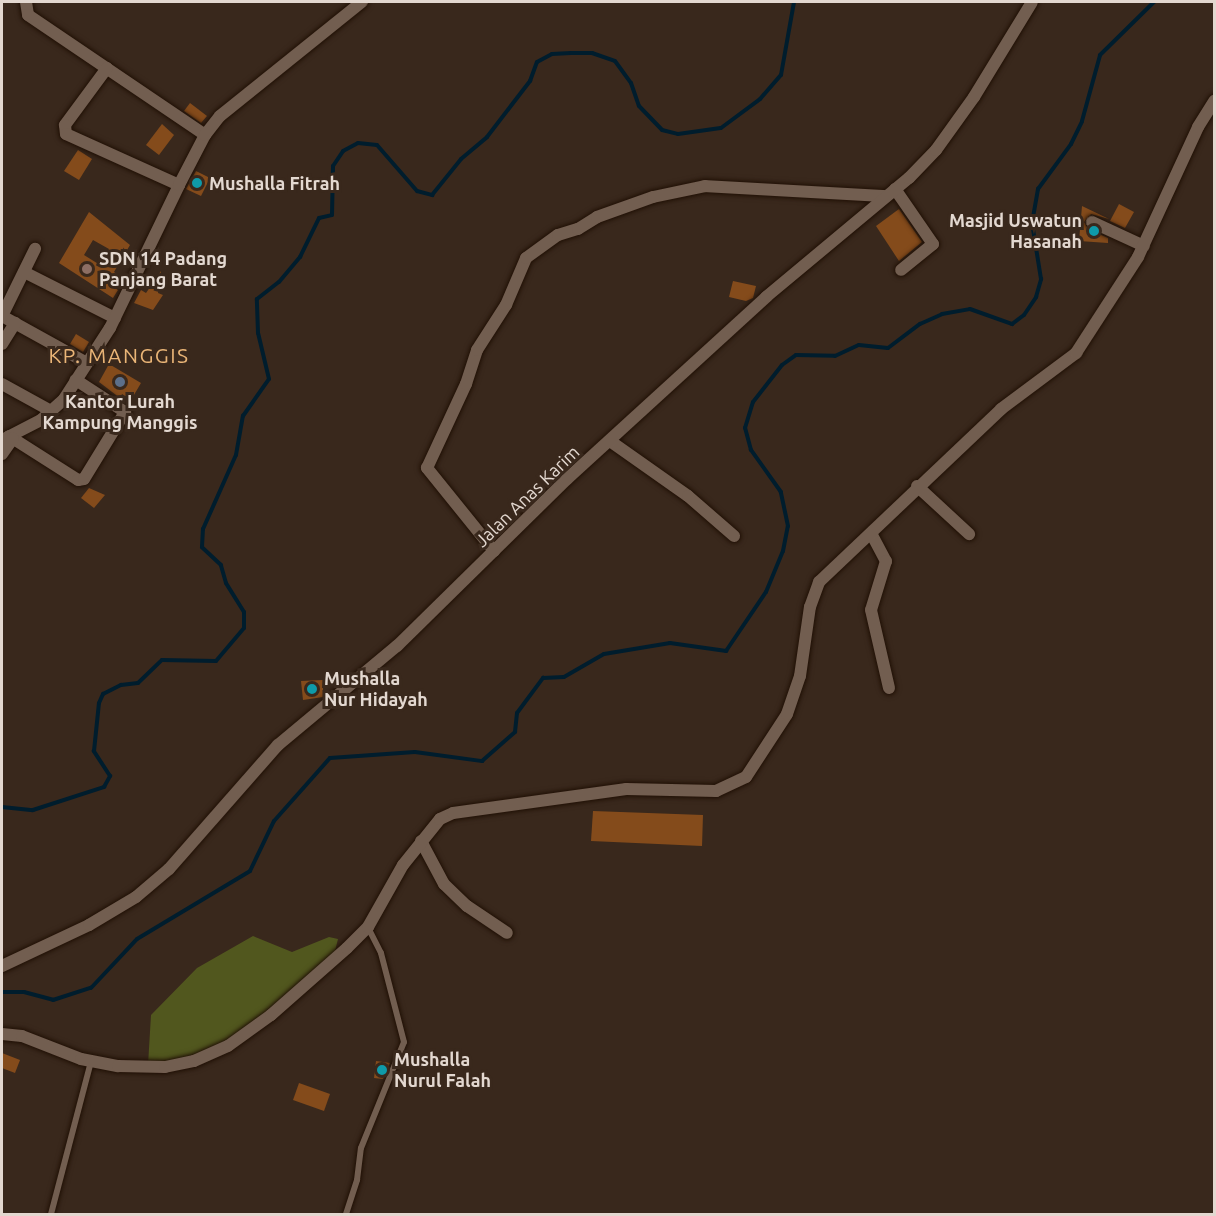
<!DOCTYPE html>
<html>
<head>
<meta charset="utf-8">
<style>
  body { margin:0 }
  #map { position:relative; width:1216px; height:1216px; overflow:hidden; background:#39281c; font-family:Ubuntu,sans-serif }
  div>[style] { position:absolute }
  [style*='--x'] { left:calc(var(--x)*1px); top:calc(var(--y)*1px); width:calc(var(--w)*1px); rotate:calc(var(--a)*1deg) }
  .green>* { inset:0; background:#51571e }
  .stream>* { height:4px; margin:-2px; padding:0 2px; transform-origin:2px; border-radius:2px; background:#001d2d }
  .building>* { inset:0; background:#844b1b }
  .roads { filter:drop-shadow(0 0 2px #201005) drop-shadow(0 0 2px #201005) }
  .lane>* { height:6px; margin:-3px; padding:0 3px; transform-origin:3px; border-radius:3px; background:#725e50 }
  .street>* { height:12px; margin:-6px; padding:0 6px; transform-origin:6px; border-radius:6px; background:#725e50 }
  .dots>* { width:16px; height:16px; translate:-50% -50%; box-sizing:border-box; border:3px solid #39281c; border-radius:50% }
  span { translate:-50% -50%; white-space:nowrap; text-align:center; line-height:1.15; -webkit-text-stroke:6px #39281c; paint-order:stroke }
  .poi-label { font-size:18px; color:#e3d8d0; font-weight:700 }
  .left { translate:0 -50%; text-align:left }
  .right { translate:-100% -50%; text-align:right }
  .street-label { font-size:18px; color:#e3d8d0 }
  .quarter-label { font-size:21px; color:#eab577; letter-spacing:1.5px }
  .frame { position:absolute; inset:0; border:3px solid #e3d8d0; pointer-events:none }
</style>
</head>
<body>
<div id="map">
  <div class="green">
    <div style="clip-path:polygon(253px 936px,292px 952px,329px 937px,338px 939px,332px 963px,242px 1039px,196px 1061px,148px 1065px,151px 1015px,197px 968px)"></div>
  </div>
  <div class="stream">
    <div style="--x:2;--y:807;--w:31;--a:6"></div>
    <div style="--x:33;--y:810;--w:75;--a:-17.9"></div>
    <div style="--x:104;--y:787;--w:13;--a:-61"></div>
    <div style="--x:110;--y:776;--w:30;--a:-123"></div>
    <div style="--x:94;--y:751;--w:48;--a:-84.1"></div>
    <div style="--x:99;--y:703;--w:10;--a:-66"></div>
    <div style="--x:103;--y:694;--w:20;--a:-27"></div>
    <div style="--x:121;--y:685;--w:17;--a:-7"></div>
    <div style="--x:138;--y:683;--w:33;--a:-44"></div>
    <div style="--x:162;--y:660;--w:54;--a:1.1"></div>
    <div style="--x:216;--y:661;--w:43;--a:-49.7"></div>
    <div style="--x:244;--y:628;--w:16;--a:-90"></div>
    <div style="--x:244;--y:612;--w:34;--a:-122"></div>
    <div style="--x:226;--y:583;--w:19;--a:-106"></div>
    <div style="--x:221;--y:565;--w:26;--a:-137"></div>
    <div style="--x:202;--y:547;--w:18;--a:-87"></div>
    <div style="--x:203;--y:529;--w:81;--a:-66"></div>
    <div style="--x:236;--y:455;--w:40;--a:-80"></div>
    <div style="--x:243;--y:416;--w:45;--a:-54.9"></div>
    <div style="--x:269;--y:379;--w:47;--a:-103.4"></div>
    <div style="--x:258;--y:333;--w:34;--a:-92"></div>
    <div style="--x:257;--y:299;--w:28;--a:-38"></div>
    <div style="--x:279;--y:282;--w:33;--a:-50"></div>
    <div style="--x:300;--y:257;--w:43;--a:-64"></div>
    <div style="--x:319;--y:218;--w:13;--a:-13"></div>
    <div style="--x:332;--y:215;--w:49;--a:-88.8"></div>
    <div style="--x:333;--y:166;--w:18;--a:-56"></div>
    <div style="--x:343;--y:151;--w:17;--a:-28"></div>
    <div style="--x:358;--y:143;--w:19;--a:6"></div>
    <div style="--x:377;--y:145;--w:61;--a:49"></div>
    <div style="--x:417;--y:191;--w:16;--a:15"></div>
    <div style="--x:432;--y:195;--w:46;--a:-51.1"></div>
    <div style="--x:461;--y:159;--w:34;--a:-40"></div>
    <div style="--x:487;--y:137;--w:71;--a:-52.5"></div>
    <div style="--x:530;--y:81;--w:20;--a:-70"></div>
    <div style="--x:537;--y:62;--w:17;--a:-28"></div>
    <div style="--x:552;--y:54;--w:19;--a:-3"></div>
    <div style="--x:571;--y:53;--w:21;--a:0"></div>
    <div style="--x:592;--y:53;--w:24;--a:19"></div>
    <div style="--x:615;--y:61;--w:27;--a:54"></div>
    <div style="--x:631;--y:83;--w:24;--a:71"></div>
    <div style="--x:639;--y:106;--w:33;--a:46"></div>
    <div style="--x:662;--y:130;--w:16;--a:14"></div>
    <div style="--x:678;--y:134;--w:43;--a:-7.9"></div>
    <div style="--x:721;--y:128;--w:49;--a:-36.6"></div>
    <div style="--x:760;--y:99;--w:32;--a:-49"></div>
    <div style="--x:781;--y:75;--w:74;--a:-79.9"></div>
    <div style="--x:2;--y:992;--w:22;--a:0"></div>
    <div style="--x:24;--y:992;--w:30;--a:15"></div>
    <div style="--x:53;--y:1000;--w:40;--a:-18"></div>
    <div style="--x:91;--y:988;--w:67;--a:-46.8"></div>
    <div style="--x:137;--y:939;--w:132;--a:-31"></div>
    <div style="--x:250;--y:871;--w:55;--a:-64.4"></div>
    <div style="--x:274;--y:821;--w:84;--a:-48.4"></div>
    <div style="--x:330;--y:758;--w:85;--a:-4"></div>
    <div style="--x:415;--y:752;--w:68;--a:7.7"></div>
    <div style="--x:482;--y:761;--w:44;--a:-41.3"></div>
    <div style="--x:515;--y:732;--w:19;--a:-84"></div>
    <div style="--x:517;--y:713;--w:44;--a:-53.4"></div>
    <div style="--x:543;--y:678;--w:21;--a:-3"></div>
    <div style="--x:564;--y:677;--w:46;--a:-29.9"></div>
    <div style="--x:604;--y:654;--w:67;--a:-9.5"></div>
    <div style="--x:670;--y:643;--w:57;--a:8.1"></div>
    <div style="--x:726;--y:651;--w:71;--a:-55.9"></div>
    <div style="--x:766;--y:592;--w:44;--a:-67.5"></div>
    <div style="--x:783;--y:551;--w:25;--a:-79"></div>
    <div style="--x:788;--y:526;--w:35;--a:-102"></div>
    <div style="--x:781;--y:492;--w:52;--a:-125.5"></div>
    <div style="--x:751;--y:450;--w:23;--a:-105"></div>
    <div style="--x:745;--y:428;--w:27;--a:-73"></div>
    <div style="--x:753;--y:402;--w:47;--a:-51.9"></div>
    <div style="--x:782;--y:365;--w:17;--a:-36"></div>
    <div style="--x:796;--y:355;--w:39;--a:1"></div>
    <div style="--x:835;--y:356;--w:26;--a:-25"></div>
    <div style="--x:859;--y:345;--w:29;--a:6"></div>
    <div style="--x:888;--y:348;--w:40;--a:-37"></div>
    <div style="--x:920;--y:324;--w:24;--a:-24"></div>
    <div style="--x:942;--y:314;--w:28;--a:-10"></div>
    <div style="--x:970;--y:309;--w:45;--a:19.7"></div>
    <div style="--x:1012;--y:324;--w:15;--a:-37"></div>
    <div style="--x:1024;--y:315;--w:22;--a:-56"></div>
    <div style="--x:1036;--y:297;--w:19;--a:-74"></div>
    <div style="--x:1041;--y:279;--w:57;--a:-99.1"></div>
    <div style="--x:1032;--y:223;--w:35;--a:-80"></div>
    <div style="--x:1038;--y:189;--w:56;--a:-53.7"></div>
    <div style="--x:1071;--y:144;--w:25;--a:-64"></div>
    <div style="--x:1082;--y:121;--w:68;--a:-74.7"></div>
    <div style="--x:1100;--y:55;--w:76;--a:-44.5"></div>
  </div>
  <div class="building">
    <div style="clip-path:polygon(190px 103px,207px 116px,201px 123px,184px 111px)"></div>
    <div style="clip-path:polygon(162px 124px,174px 135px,159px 155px,146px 145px)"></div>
    <div style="clip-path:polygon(78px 150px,92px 159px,79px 180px,64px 171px)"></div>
    <div style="clip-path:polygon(196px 171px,210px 178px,201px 196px,186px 189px)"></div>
    <div style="clip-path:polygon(1119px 204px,1134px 212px,1125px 228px,1110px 221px)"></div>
    <div style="clip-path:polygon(1082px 206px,1109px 219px,1091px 214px,1084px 222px,1088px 229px,1108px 238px,1108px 243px,1079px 241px)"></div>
    <div style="clip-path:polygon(899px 209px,922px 242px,899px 261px,876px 226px)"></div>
    <div style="clip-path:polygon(evenodd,89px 212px,130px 245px,114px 272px,118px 275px,112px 286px,118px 290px,113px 298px,59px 263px,89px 212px,93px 240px,109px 249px,100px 265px,84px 255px,93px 240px)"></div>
    <div style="clip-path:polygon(161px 271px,158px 293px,163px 295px,153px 310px,134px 303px,141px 290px,146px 293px)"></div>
    <div style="clip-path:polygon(733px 281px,756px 286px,753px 298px,746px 301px,729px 297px)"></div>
    <div style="clip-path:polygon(76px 334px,89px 342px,83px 352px,70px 344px)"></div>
    <div style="clip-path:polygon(109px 364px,141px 383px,131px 400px,122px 394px,120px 398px,99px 382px)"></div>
    <div style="clip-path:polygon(89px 488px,105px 495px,94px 508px,81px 498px)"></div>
    <div style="clip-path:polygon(323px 680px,323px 697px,303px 700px,301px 681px)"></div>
    <div style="clip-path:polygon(593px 811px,703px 815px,702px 846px,591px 841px)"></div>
    <div style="clip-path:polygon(2px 1053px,20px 1060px,15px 1073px,2px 1068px)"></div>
    <div style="clip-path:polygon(376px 1061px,390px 1063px,383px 1079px,374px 1078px)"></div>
    <div style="clip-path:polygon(299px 1083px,330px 1094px,324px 1111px,293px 1100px)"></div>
  </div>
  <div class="roads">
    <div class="lane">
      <div style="--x:51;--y:1214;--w:158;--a:-75.3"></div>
      <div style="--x:346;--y:1214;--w:36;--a:-72"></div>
      <div style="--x:357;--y:1180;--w:32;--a:-83"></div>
      <div style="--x:361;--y:1148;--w:114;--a:-67.9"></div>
      <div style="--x:404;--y:1042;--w:92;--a:-104.5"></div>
      <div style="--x:381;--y:953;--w:29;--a:-117"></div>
    </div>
    <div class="street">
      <div style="--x:26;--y:2;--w:13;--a:81"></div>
      <div style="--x:28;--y:15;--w:214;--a:34.1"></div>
      <div style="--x:107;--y:68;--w:71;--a:126.4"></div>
      <div style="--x:65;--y:125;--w:9;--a:84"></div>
      <div style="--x:66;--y:134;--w:124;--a:24.3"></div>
      <div style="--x:895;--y:189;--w:67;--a:55.4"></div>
      <div style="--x:933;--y:244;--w:41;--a:140.9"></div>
      <div style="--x:1092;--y:222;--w:57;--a:24.8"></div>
      <div style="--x:24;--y:272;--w:102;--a:26.8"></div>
      <div style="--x:2;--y:316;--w:97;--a:28.9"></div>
      <div style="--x:2;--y:316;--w:75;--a:-63.8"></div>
      <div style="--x:2;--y:344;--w:25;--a:-58"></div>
      <div style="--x:2;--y:384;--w:56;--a:28.9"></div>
      <div style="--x:9;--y:436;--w:82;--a:32.5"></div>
      <div style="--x:78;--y:480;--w:6;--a:-9"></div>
      <div style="--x:84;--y:479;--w:79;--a:-58.5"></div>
      <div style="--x:125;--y:412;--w:59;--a:-146.9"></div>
      <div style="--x:2;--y:440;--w:44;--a:-27.1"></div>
      <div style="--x:41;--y:420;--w:31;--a:-42"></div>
      <div style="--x:64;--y:399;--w:85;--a:-57.1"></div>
      <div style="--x:110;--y:328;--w:159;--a:-64.2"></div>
      <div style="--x:179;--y:185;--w:56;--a:-62.5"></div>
      <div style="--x:205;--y:135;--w:24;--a:-52"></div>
      <div style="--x:220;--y:116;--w:182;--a:-38.8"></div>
      <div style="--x:610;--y:441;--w:95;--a:35.2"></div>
      <div style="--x:688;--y:496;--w:61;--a:41"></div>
      <div style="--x:2;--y:454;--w:19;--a:-55"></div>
      <div style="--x:917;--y:486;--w:71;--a:42.7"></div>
      <div style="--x:872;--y:535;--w:30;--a:62"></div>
      <div style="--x:886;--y:561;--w:51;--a:107"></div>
      <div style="--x:871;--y:610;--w:80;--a:77"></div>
      <div style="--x:494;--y:551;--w:107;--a:-128.9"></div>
      <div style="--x:427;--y:468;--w:93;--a:-65.1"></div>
      <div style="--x:466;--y:384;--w:36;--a:-72"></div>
      <div style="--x:477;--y:350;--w:54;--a:-57.2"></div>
      <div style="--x:506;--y:305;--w:51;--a:-66.9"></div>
      <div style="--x:526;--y:258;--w:39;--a:-36"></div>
      <div style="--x:558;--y:235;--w:21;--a:-17"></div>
      <div style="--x:578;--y:229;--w:22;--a:-32"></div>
      <div style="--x:597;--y:217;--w:59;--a:-19.7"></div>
      <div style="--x:653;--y:197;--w:53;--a:-11.9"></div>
      <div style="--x:705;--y:186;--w:181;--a:3.2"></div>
      <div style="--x:421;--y:841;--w:49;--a:61.9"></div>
      <div style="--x:444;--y:884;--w:32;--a:44"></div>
      <div style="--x:467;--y:906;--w:48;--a:34"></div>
      <div style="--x:2;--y:966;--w:96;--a:-25.2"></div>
      <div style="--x:89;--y:925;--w:55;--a:-30.8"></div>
      <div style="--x:136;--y:897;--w:43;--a:-40.3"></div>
      <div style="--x:169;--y:869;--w:165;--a:-48.7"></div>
      <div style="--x:278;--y:745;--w:155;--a:-39.8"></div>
      <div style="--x:397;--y:646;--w:238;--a:-44.5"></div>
      <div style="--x:567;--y:479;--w:270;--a:-42.4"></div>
      <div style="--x:766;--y:297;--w:186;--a:-39.8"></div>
      <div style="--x:909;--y:178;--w:39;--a:-46"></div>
      <div style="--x:936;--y:150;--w:65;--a:-54.4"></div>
      <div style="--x:974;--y:97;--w:111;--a:-58.6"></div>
      <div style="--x:2;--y:1034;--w:20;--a:6"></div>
      <div style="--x:22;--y:1036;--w:63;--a:21.3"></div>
      <div style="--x:81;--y:1059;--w:38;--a:11"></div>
      <div style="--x:118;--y:1066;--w:47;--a:1.2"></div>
      <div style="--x:165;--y:1067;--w:30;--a:-12"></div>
      <div style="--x:194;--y:1061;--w:37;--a:-24"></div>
      <div style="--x:228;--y:1046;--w:53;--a:-35.8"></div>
      <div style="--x:271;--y:1015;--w:101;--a:-41.4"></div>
      <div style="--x:347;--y:948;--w:30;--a:-45"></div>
      <div style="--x:368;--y:927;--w:71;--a:-60.6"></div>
      <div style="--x:403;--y:865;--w:59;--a:-51.2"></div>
      <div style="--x:440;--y:819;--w:14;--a:-25"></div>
      <div style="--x:453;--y:813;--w:175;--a:-7.9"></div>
      <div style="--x:626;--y:789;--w:90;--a:1.3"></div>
      <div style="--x:716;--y:791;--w:33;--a:-25"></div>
      <div style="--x:746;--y:777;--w:75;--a:-56.9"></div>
      <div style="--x:787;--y:714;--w:40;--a:-71.1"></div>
      <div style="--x:800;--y:676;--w:70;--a:-81.8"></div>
      <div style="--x:810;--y:607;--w:27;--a:-70"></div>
      <div style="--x:819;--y:582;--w:251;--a:-43.5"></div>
      <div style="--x:1001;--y:409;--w:94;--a:-36.7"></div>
      <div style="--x:1076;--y:353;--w:114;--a:-57.1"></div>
      <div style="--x:1138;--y:257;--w:143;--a:-65.2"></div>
      <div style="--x:1198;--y:127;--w:31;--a:-58"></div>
    </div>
  </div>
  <div class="dots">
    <div style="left:197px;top:183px;background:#0f9aa8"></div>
    <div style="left:1094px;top:231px;background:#0f9aa8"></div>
    <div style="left:87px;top:269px;background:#8d6e63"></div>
    <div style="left:120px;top:382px;background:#5c6f8a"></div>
    <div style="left:312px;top:689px;background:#0f9aa8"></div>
    <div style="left:382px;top:1070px;background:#0f9aa8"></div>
  </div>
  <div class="poi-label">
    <span class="left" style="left:209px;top:183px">Mushalla Fitrah</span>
    <span class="right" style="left:1082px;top:231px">Masjid Uswatun<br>Hasanah</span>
    <span class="left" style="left:99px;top:269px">SDN 14 Padang<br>Panjang Barat</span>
    <span style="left:120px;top:412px">Kantor Lurah<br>Kampung Manggis</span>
    <span class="left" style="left:324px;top:689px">Mushalla<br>Nur Hidayah</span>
    <span class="left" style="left:394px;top:1070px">Mushalla<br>Nurul Falah</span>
  </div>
  <div class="street-label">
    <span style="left:527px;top:496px;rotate:-44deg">Jalan Anas Karim</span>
  </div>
  <div class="quarter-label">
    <span style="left:119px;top:355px">KP. MANGGIS</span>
  </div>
  <div class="frame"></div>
</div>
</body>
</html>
